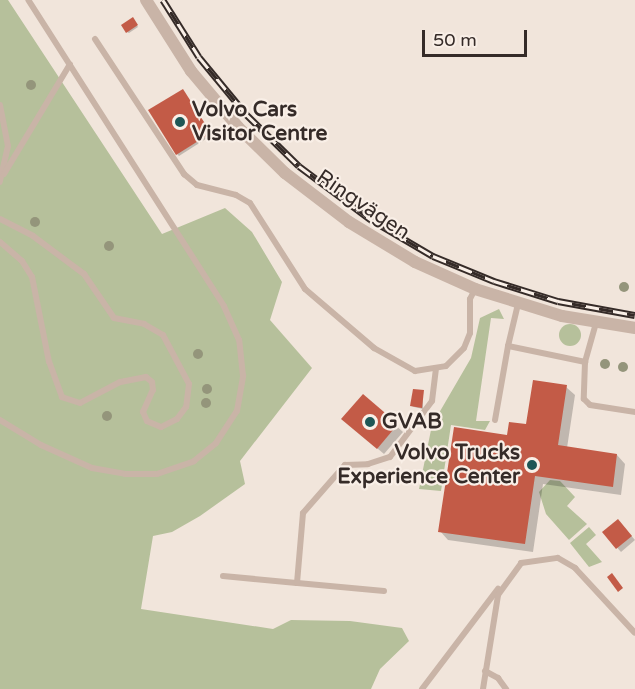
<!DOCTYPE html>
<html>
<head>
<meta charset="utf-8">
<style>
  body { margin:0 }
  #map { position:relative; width:635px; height:689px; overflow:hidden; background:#f1e5db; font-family:"Varela Round",sans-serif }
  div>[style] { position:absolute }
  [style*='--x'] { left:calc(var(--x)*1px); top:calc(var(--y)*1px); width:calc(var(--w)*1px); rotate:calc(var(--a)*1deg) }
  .green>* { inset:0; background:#b6c09b }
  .round { border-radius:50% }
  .shadow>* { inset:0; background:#0003 }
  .building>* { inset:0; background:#c35b47 }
  .lane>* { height:6px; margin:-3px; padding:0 3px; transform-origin:3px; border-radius:3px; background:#c9b4a7 }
  .street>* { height:12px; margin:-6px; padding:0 6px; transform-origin:6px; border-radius:6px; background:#c9b4a7 }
  .rail>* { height:7px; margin-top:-3.5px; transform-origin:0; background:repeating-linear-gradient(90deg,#f9efe7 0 14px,#352b28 0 28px); box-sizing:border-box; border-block:2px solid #352b28 }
  .trees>* { width:10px; height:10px; margin:-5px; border-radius:50%; background:#94957b }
  .dots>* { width:16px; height:16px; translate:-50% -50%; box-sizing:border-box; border:3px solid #f9efe7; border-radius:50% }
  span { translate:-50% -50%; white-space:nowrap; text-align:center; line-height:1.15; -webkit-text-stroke:4.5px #f9efe7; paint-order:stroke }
  .poi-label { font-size:21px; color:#352b28; font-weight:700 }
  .left { translate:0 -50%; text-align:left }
  .right { translate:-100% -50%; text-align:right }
  .street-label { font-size:21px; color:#352b28 }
  .scale { position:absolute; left:422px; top:30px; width:105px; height:27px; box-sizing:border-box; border:3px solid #352b28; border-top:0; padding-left:8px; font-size:18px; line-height:21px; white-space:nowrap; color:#352b28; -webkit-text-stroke:4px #f9efe7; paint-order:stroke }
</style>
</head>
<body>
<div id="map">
  <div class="green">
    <div style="clip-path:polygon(0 0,8px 0,162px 234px,225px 208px,252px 232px,282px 282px,270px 320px,312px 368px,240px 461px,245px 484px,200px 516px,172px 532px,153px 536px,141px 609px,273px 629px,291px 620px,350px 621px,402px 628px,409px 641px,380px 669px,371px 689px,0 689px)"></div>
    <div style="clip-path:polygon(499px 309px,504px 319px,491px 318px,476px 421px,490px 421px,485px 430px,451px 425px,441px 491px,419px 489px,432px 425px,471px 358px,480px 318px)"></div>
    <div class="round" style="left:559px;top:324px;width:22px;height:22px"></div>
    <div style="clip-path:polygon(550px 480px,560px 481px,575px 497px,567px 506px,587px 524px,569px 540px,546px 514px,539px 492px)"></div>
    <div style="clip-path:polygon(589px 527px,596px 535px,586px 544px,602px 562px,589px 567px,570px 543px)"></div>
  </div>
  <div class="shadow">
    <div style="clip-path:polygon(134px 21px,138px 27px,129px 33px,127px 32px)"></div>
    <div style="clip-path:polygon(184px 92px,212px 135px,179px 156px,177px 154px)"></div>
    <div style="clip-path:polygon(566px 387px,575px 395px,567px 448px,617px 455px,625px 464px,621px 495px,543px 484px,533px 552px,448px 540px,440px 531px,508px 437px,528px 426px)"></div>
    <div style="clip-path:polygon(423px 392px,423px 409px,414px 407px,412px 406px)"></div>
    <div style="clip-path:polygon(363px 396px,403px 432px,384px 454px,350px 425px)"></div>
    <div style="clip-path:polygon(622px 525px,635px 540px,621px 552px,604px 533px)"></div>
  </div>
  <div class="building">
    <div style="clip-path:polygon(133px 17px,138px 25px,126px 33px,121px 25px)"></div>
    <div style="clip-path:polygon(183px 89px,211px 133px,176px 155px,148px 110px)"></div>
    <div style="clip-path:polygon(533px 380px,567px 385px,558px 445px,617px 454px,613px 487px,535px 476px,525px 544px,438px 532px,454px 427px,507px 435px,509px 422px,526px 424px)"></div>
    <div style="clip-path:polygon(413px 389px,424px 390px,422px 408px,410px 406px)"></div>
    <div style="clip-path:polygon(363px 394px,398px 424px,377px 449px,341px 419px)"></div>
    <div style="clip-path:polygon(618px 519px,632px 536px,616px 549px,602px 532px)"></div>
    <div style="clip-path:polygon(612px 573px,623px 588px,618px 592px,607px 577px)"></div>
  </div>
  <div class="lane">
    <div style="--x:95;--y:39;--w:162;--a:56.6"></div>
    <div style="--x:184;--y:174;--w:17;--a:40"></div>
    <div style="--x:197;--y:185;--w:40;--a:14.4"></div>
    <div style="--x:236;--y:195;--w:16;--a:30"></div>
    <div style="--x:250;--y:203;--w:102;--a:57.4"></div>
    <div style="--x:305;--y:289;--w:91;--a:40.5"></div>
    <div style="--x:374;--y:348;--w:47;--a:29.3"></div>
    <div style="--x:415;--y:371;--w:31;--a:-9"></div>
    <div style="--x:446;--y:366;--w:25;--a:-45"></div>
    <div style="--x:464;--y:348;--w:16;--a:-68"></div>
    <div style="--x:470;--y:333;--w:34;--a:-90"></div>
    <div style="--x:470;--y:299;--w:11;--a:-63"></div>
    <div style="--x:0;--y:105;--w:42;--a:79"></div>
    <div style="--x:8;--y:146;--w:37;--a:103"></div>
    <div style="--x:4;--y:174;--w:128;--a:-59"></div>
    <div style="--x:0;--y:219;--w:37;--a:27"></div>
    <div style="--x:33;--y:236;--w:64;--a:36.7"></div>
    <div style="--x:84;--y:274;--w:53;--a:55.7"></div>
    <div style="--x:114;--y:318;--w:31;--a:11"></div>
    <div style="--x:144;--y:324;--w:22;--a:30"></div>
    <div style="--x:163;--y:335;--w:55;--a:62"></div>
    <div style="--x:189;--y:384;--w:23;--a:97"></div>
    <div style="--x:186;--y:407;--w:15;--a:127"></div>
    <div style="--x:177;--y:419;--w:18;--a:153"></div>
    <div style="--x:161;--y:427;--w:15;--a:-157"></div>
    <div style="--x:147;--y:421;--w:10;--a:-114"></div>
    <div style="--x:143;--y:412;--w:24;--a:-66"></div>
    <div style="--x:153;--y:390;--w:8;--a:-97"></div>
    <div style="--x:152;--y:382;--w:8;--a:-140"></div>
    <div style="--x:146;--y:377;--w:26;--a:169"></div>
    <div style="--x:120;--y:382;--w:45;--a:152.3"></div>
    <div style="--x:80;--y:403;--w:19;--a:-162"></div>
    <div style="--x:62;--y:397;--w:37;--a:-110"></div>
    <div style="--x:49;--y:362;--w:87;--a:-101.3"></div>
    <div style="--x:32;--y:277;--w:19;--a:-122"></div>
    <div style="--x:22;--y:261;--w:29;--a:-139"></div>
    <div style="--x:518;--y:304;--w:43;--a:103.4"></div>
    <div style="--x:508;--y:346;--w:79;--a:11.7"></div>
    <div style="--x:596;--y:323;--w:41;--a:105.8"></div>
    <div style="--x:585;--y:362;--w:37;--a:92"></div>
    <div style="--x:584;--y:399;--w:8;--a:45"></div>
    <div style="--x:590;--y:405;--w:46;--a:8.8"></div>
    <div style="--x:0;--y:420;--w:48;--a:31.4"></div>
    <div style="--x:41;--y:445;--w:56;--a:24.3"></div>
    <div style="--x:92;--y:468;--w:34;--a:10"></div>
    <div style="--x:125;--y:474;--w:32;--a:0"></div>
    <div style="--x:157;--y:474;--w:39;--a:-19"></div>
    <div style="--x:194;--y:461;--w:28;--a:-39"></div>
    <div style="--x:216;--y:443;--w:38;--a:-57"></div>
    <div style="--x:237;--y:411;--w:36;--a:-80"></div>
    <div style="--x:243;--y:376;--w:36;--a:-96"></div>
    <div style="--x:239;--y:340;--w:37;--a:-114"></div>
    <div style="--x:224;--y:306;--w:363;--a:-122.6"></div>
    <div style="--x:495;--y:420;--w:75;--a:-80"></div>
    <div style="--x:223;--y:576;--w:74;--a:5.4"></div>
    <div style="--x:384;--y:591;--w:87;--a:-174.7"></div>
    <div style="--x:297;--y:583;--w:70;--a:-85.1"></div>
    <div style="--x:303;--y:513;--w:64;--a:-48.8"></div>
    <div style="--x:345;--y:465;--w:23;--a:-2"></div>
    <div style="--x:368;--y:464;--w:23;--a:-18"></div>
    <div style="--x:390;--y:457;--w:70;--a:-53.1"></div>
    <div style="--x:432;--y:401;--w:31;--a:-83"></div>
    <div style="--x:485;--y:671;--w:15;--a:28"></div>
    <div style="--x:498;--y:678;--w:14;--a:54"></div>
    <div style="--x:422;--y:689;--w:126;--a:-52.8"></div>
    <div style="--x:483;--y:689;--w:95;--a:-80.9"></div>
    <div style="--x:498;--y:595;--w:39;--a:-54"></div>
    <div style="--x:521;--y:563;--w:37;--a:-8"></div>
    <div style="--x:558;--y:558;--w:20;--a:30"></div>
    <div style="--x:575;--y:568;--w:88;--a:47.3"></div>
  </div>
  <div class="street">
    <div style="--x:146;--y:0;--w:84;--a:57.6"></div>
    <div style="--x:191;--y:71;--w:73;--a:50"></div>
    <div style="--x:238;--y:127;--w:66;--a:44.4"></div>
    <div style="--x:285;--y:173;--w:81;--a:37.4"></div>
    <div style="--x:349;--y:222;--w:77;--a:31.2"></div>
    <div style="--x:415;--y:262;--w:66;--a:24.2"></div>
    <div style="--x:475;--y:289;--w:91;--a:17.2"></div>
    <div style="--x:562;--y:316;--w:74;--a:9.3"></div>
  </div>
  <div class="rail">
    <div style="--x:163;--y:0;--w:67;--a:57.7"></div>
    <div style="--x:199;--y:57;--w:74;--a:50.5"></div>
    <div style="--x:246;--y:114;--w:74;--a:44.5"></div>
    <div style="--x:299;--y:166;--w:89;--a:36.7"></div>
    <div style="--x:370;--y:219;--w:73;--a:30.4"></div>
    <div style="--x:433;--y:256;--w:66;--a:22.3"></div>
    <div style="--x:494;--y:281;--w:67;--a:17.4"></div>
    <div style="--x:558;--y:301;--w:78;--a:10.3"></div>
  </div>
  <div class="trees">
    <div style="left:31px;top:85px"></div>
    <div style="left:35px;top:222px"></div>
    <div style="left:109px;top:246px"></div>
    <div style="left:624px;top:287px"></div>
    <div style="left:198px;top:354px"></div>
    <div style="left:605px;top:364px"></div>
    <div style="left:623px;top:367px"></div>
    <div style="left:207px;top:389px"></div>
    <div style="left:206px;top:403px"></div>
    <div style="left:107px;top:416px"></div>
  </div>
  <div class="dots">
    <div style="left:180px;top:122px;background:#1e5655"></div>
    <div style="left:370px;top:422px;background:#1e5655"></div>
    <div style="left:532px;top:465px;background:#1e5655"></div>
  </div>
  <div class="poi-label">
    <span class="left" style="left:192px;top:122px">Volvo Cars<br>Visitor Centre</span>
    <span class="left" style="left:382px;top:422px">GVAB</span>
    <span class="right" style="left:520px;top:465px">Volvo Trucks<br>Experience Center</span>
  </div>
  <div class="street-label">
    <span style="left:363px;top:205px;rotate:34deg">Ringvägen</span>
  </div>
  <div class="scale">50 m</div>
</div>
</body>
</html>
